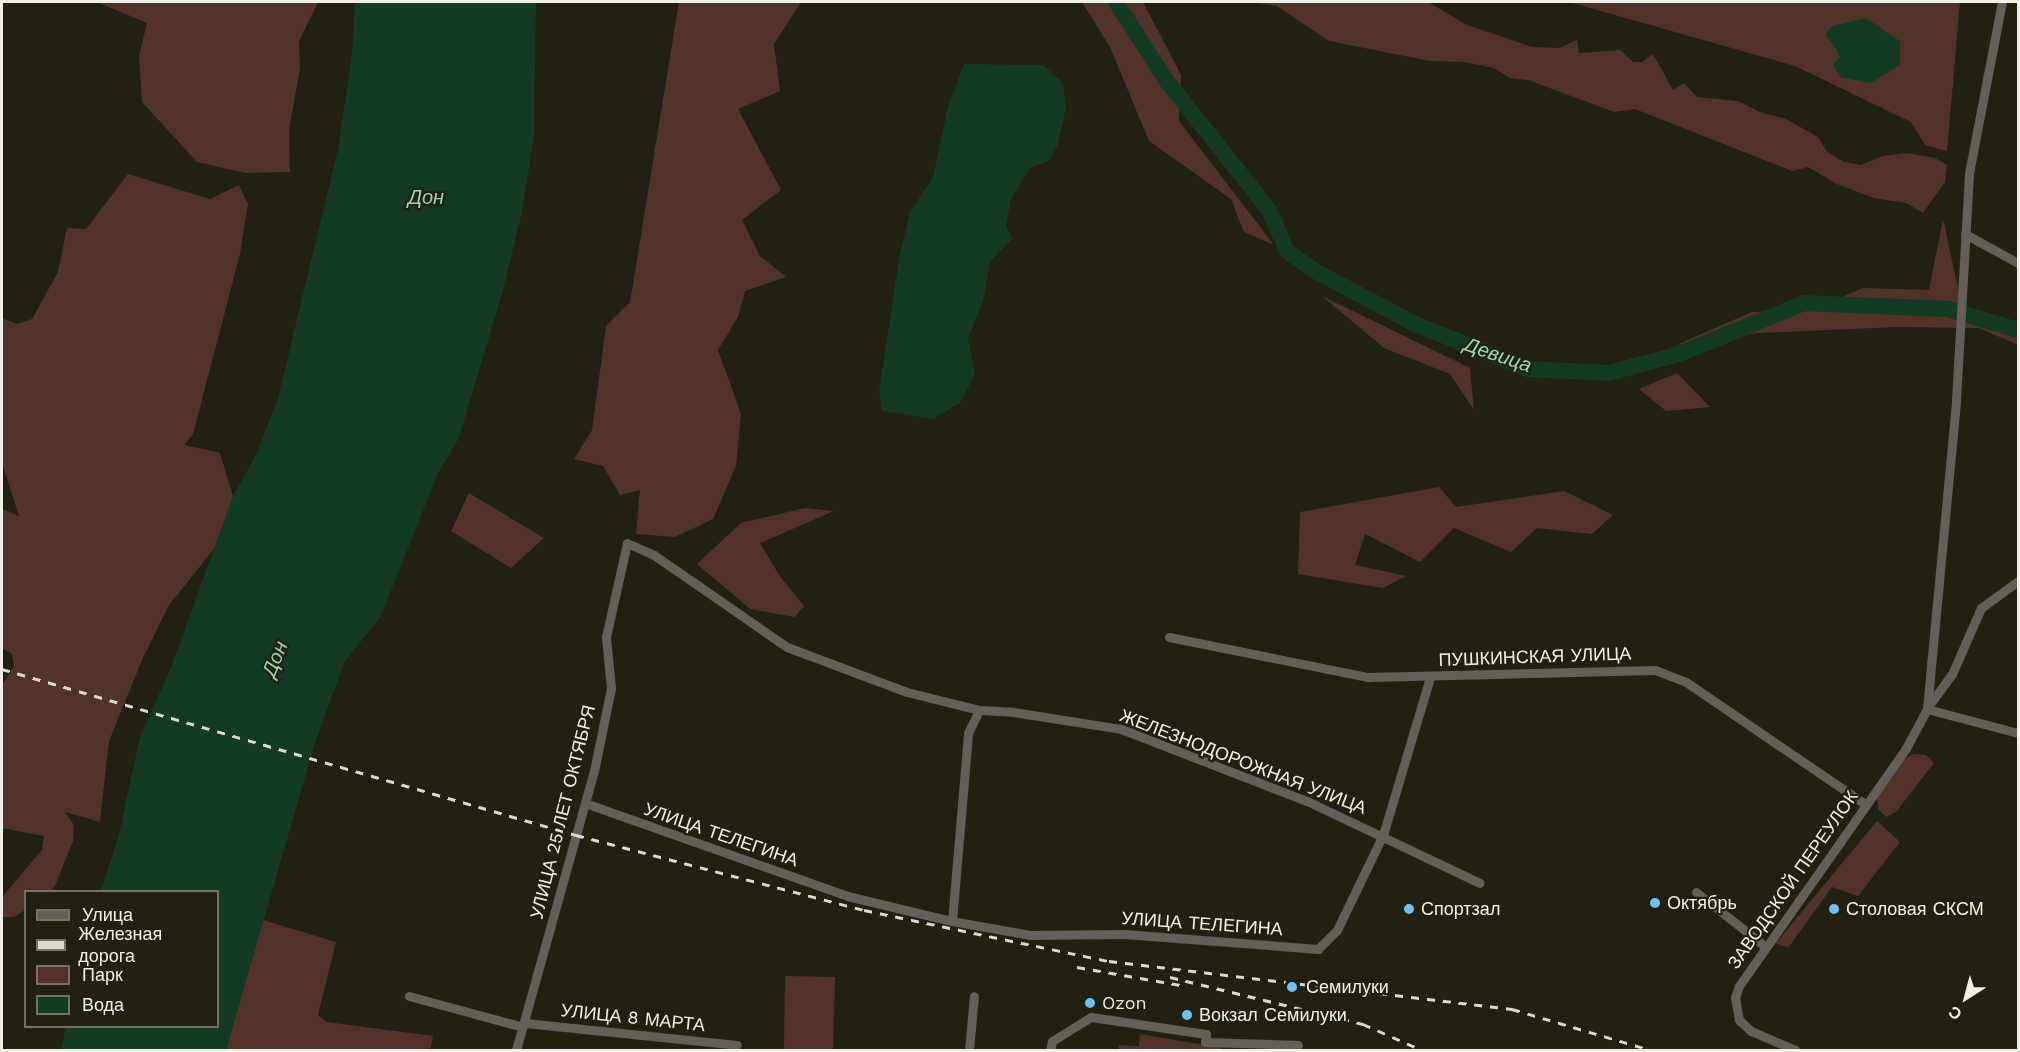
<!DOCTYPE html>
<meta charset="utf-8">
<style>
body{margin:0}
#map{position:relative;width:2020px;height:1052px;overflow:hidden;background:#222011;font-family:"Work Sans",sans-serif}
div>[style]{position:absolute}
.green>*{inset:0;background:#513427}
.water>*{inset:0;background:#133a22}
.river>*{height:16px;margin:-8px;padding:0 8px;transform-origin:8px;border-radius:8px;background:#133a22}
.minor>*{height:9px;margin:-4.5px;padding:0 4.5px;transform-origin:4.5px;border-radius:4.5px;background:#645f59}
.rail>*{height:3px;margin-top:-1.5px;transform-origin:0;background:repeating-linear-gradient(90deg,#dad9ce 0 8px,transparent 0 16px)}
.dots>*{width:16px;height:16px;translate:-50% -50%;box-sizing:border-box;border:3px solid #222011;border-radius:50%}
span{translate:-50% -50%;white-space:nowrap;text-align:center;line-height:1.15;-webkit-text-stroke:4.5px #222011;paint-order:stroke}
.street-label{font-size:18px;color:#f1f0e6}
.poi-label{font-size:18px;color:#f1f0e6}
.left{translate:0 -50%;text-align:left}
.water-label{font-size:20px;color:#98daac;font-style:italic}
.frame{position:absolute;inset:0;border:3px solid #f1f0e6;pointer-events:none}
.legend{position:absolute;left:24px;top:890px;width:195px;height:138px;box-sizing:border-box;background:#222011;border:2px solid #757366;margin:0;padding:8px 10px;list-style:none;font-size:18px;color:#f1f0e6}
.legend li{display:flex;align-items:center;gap:12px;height:30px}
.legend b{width:30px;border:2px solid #757366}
.north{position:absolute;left:1936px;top:968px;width:60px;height:60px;-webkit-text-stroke:4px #222011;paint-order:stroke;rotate:216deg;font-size:16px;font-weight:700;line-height:24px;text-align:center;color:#f1f0e6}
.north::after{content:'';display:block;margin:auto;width:21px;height:27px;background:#f1f0e6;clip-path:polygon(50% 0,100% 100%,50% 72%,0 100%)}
</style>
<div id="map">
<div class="green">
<i style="clip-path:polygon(97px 2px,318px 2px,299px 41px,300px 68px,289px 130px,290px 172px,246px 173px,197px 162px,142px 102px,139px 56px,147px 23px)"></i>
<i style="clip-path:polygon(679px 2px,801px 2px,774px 44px,780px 91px,738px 109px,781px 190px,742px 220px,760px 256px,786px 277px,745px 291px,738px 317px,718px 350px,741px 414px,736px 466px,713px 519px,675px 537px,636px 534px,640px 490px,620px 495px,603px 466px,574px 459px,592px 430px,606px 326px,630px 302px)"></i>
<i style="clip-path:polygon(1082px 2px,1143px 2px,1181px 75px,1179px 121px,1274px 245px,1244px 232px,1231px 199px,1149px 141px,1110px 47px)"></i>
<i style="clip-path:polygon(1250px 2px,1428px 2px,1467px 25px,1532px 47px,1559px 48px,1577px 40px,1579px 53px,1620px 50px,1633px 62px,1642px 62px,1653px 54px,1673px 90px,1684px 83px,1697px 97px,1738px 101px,1762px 113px,1786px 119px,1818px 137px,1827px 152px,1844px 162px,1861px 165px,1883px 156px,1907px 153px,1935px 158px,1947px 165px,1945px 182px,1923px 213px,1906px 203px,1874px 198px,1837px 184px,1808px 167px,1792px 171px,1635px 109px,1614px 112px,1528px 80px,1510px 78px,1494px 68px,1465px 62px,1430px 61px,1329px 41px,1277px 6px)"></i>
<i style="clip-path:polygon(1569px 2px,1960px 2px,1947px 151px,1925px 145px,1911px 122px,1795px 66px)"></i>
<i style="clip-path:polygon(128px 174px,210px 199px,239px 185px,248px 204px,240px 254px,193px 434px,184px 445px,220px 453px,233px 496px,218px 544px,169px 605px,142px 660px,109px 741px,100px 822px,65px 812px,74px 825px,73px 841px,55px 886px,50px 891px,26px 892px,25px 910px,14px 917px,2px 917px,2px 897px,42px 850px,44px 836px,2px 828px,2px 685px,14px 666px,12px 654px,2px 648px,2px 509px,19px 516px,2px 463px,2px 318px,17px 324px,32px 319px,58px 272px,67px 228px,86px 229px)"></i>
<i style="clip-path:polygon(1943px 219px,1961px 302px,2005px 332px,2018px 329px,2018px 345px,1979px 328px,1896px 327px,1758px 333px,1676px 345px,1752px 312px,1809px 311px,1863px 288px,1929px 290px)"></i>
<i style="clip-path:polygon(1322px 296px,1470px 368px,1474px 410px,1450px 374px,1384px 348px)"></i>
<i style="clip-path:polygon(1677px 373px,1710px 407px,1666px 411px,1639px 389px)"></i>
<i style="clip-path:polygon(1439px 487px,1456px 507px,1564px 491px,1613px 515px,1592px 534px,1537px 528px,1511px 552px,1454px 528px,1420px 562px,1365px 534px,1355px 565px,1406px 576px,1383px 588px,1298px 574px,1300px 512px)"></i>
<i style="clip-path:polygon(469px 493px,544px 538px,511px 568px,451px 531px)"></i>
<i style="clip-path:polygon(805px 508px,834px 511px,760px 543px,779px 575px,804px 606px,795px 617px,750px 609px,697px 564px,741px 523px)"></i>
<i style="clip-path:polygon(1913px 754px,1926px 755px,1934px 763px,1896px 812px,1886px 817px,1878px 809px,1877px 797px,1904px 759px)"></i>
<i style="clip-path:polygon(1877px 821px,1900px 842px,1858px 896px,1832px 887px,1788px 948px,1776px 943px)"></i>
<i style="clip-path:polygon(263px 920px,336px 942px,318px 1015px,327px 1022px,433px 1036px,430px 1050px,226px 1050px)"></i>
<i style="clip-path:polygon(785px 976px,835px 977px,833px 1050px,784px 1050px)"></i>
<i style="clip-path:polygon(1140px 1034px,1222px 1048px,1221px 1050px,1118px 1050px,1119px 1045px,1139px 1046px)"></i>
</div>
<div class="water">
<i style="clip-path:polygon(355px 2px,536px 2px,534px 137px,522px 212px,502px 294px,459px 438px,438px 473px,381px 616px,344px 663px,315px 743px,226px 1050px,61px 1050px,66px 1027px,218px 1026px,218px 892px,101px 891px,119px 834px,140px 737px,172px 665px,233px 496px,256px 455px,278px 398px,338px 149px,352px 55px)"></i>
<i style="clip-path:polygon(1866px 18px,1900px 41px,1900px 65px,1871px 83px,1840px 77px,1833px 64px,1840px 58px,1837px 50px,1825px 35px,1832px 26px)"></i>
<i style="clip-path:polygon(964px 64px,1043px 65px,1063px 83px,1066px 108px,1057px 147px,1049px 161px,1030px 168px,1011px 199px,1006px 227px,1013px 238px,990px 262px,983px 302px,968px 338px,975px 374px,960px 403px,933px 419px,882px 411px,879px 392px,900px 253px,910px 212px,933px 177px,948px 106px)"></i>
</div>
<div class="river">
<i style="left:1116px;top:2px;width:93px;rotate:57.3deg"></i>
<i style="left:1166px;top:80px;width:166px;rotate:51.6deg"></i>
<i style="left:1269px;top:210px;width:45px;rotate:66.3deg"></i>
<i style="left:1287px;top:251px;width:34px;rotate:36deg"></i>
<i style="left:1315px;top:271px;width:113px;rotate:27.9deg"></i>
<i style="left:1415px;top:324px;width:122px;rotate:21.7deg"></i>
<i style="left:1528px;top:369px;width:81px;rotate:2.8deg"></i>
<i style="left:1609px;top:373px;width:73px;rotate:-15.2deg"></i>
<i style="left:1679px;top:354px;width:135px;rotate:-22.2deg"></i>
<i style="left:1804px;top:303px;width:144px;rotate:2.4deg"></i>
<i style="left:1948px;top:309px;width:73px;rotate:16.7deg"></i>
</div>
<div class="minor">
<i style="left:1965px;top:234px;width:60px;rotate:28.7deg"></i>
<i style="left:1169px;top:637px;width:203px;rotate:11.4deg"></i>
<i style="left:1368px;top:677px;width:287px;rotate:-1.4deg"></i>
<i style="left:1655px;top:670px;width:33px;rotate:21deg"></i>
<i style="left:1686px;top:682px;width:217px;rotate:34.3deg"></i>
<i style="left:1930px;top:704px;width:37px;rotate:-54deg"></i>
<i style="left:1952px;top:674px;width:72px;rotate:-66.3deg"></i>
<i style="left:1981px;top:608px;width:46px;rotate:-36.1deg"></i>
<i style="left:1927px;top:709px;width:94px;rotate:14.8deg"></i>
<i style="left:585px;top:803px;width:278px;rotate:19.5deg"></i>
<i style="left:847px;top:896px;width:108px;rotate:13.4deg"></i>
<i style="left:952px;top:921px;width:79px;rotate:10.2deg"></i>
<i style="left:1030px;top:935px;width:94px;rotate:-0.6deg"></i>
<i style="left:1124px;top:934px;width:195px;rotate:4.4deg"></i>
<i style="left:1318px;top:949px;width:27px;rotate:-45deg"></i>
<i style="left:1337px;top:930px;width:106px;rotate:-64.2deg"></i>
<i style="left:1383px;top:835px;width:165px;rotate:-73.4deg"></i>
<i style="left:1696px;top:892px;width:89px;rotate:38.2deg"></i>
<i style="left:952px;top:921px;width:189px;rotate:-85.1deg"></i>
<i style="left:968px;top:733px;width:25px;rotate:-64deg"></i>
<i style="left:409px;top:996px;width:118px;rotate:15.2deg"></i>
<i style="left:525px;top:1023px;width:213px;rotate:5.9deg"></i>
<i style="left:516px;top:1050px;width:290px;rotate:-74.4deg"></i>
<i style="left:594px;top:771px;width:85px;rotate:-78.4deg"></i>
<i style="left:611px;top:688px;width:51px;rotate:-95.6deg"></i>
<i style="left:606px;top:637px;width:96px;rotate:-77.4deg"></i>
<i style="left:627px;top:543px;width:30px;rotate:24deg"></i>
<i style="left:654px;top:555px;width:162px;rotate:34.7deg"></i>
<i style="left:787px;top:647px;width:128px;rotate:20.6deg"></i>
<i style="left:907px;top:692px;width:74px;rotate:14deg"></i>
<i style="left:979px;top:710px;width:34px;rotate:3deg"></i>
<i style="left:1013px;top:712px;width:109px;rotate:8.9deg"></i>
<i style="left:1121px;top:729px;width:199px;rotate:21.2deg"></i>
<i style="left:1307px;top:801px;width:191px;rotate:25.4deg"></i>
<i style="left:969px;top:1050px;width:54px;rotate:-84.7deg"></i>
<i style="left:1050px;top:1050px;width:9px;rotate:-77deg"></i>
<i style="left:1052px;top:1041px;width:46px;rotate:-31.6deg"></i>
<i style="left:1091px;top:1017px;width:116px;rotate:8.4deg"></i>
<i style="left:1206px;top:1034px;width:8px;rotate:97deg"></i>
<i style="left:1205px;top:1042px;width:93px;rotate:1.8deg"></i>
<i style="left:1795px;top:1050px;width:48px;rotate:-156.6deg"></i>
<i style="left:1751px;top:1031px;width:16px;rotate:-137deg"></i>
<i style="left:1739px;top:1020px;width:22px;rotate:-100deg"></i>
<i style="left:1735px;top:998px;width:13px;rotate:-72deg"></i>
<i style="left:1739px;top:986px;width:291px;rotate:-54.9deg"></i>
<i style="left:1906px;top:748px;width:44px;rotate:-61.7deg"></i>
<i style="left:1927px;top:709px;width:310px;rotate:-84.6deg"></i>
<i style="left:1956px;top:400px;width:227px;rotate:-86.7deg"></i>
<i style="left:1969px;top:173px;width:174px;rotate:-79.1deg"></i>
</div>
<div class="rail">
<i style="left:2px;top:669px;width:598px;rotate:16.13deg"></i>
<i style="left:576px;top:835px;width:298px;rotate:14.6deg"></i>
<i style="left:864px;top:910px;width:250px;rotate:11.8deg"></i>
<i style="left:1109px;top:961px;width:406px;rotate:6.8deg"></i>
<i style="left:1512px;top:1009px;width:144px;rotate:16.5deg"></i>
<i style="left:1077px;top:967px;width:105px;rotate:9.9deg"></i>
<i style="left:1170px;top:977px;width:199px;rotate:13.7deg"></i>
<i style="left:1363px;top:1024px;width:64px;rotate:23.8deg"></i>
</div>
<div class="dots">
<i style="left:1655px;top:903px;background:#6cc3f2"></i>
<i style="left:1409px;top:909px;background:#6cc3f2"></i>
<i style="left:1834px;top:909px;background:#6cc3f2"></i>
<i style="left:1292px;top:987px;background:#6cc3f2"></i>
<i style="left:1090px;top:1003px;background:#6cc3f2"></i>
<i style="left:1187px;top:1015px;background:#6cc3f2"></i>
</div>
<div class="street-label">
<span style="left:1535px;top:657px;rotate:-2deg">ПУШКИНСКАЯ УЛИЦА</span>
<span style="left:1243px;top:762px;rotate:21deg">ЖЕЛЕЗНОДОРОЖНАЯ УЛИЦА</span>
<span style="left:563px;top:812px;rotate:-76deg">УЛИЦА 25 ЛЕТ ОКТЯБРЯ</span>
<span style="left:721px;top:835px;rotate:19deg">УЛИЦА ТЕЛЕГИНА</span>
<span style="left:1793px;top:880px;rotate:-55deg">ЗАВОДСКОЙ ПЕРЕУЛОК</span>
<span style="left:1202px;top:924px;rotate:4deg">УЛИЦА ТЕЛЕГИНА</span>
<span style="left:633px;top:1018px;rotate:6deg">УЛИЦА 8 МАРТА</span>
</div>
<div class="poi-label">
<span class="left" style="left:1667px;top:903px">Октябрь</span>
<span class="left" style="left:1421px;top:909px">Спортзал</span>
<span class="left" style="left:1846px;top:909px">Столовая СКСМ</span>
<span class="left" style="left:1306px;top:987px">Семилуки</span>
<span class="left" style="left:1102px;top:1003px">Ozon</span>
<span class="left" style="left:1199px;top:1015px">Вокзал Семилуки</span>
</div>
<div class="water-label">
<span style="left:426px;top:197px">Дон</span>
<span style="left:1498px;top:355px;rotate:19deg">Девица</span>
<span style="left:275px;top:659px;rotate:-68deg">Дон</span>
</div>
<div class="frame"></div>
<ul class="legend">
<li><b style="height:8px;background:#645f59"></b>Улица</li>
<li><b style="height:8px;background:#dad9ce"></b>Железная дорога</li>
<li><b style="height:16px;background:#513427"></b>Парк</li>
<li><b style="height:16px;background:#133a22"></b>Вода</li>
</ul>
<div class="north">С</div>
</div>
